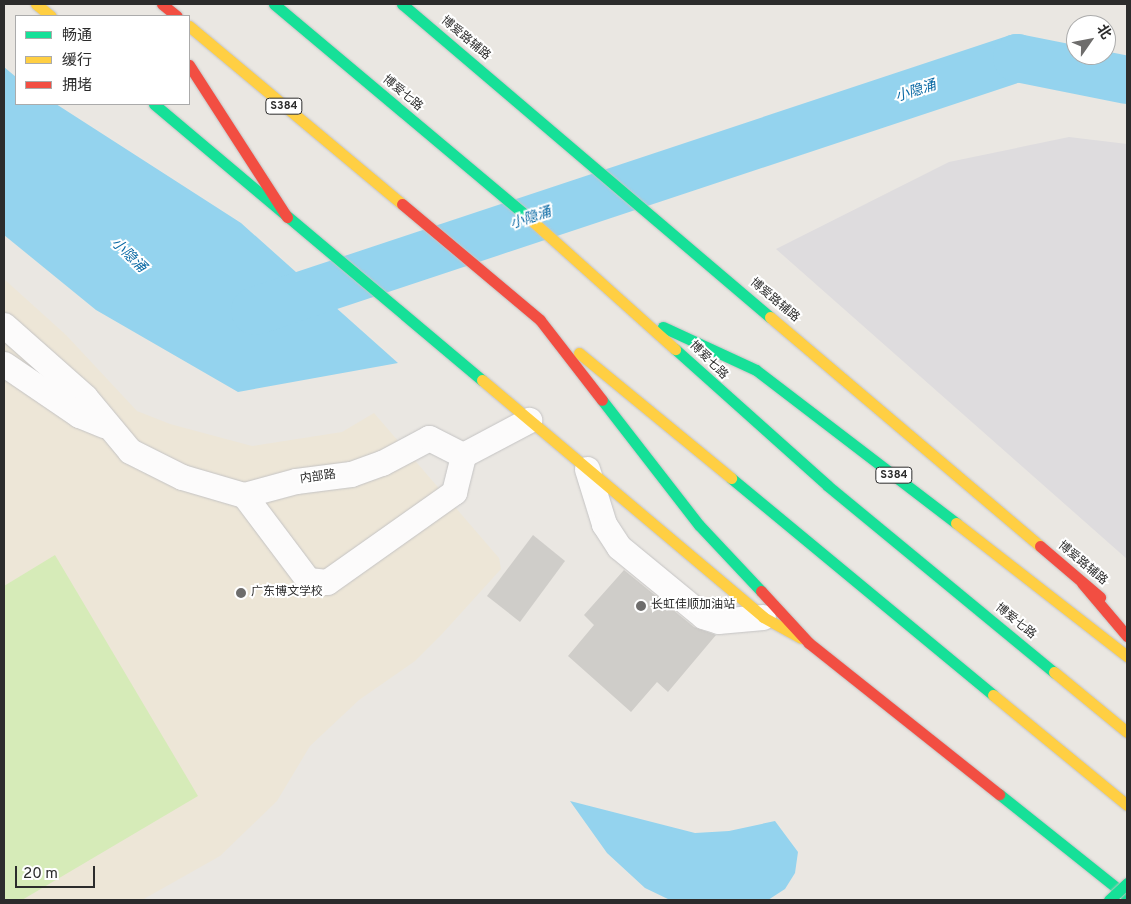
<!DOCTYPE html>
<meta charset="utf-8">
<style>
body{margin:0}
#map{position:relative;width:1131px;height:904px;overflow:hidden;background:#eae7e2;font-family:Overpass,"Noto Sans SC",sans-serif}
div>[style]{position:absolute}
.industrial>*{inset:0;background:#dedcde}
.education>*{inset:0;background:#ede6d7}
.pitch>*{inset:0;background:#d6ebb8}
.water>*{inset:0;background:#94d3ee}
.river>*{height:48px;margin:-24px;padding:0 24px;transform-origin:24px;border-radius:24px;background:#94d3ee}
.building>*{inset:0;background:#cfcdc9}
.roads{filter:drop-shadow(0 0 1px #c4c3c3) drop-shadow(0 0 1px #c4c3c3)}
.street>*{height:25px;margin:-12.5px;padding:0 12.5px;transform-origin:12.5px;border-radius:12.5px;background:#fcfbfb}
.fast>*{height:11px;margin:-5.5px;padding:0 5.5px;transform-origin:5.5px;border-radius:5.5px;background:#16e098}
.slow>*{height:11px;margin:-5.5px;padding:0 5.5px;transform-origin:5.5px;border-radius:5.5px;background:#ffcf43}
.jam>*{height:11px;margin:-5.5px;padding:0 5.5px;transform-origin:5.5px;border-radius:5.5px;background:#f24e42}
.bridges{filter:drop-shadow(0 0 1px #c6c4c2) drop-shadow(0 0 1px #c6c4c2)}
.fast-bridge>*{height:11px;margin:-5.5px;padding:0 5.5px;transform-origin:5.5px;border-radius:5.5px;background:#16e098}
.dots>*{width:14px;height:14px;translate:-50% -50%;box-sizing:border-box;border:2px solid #fff;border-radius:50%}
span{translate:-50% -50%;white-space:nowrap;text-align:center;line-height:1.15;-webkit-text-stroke:4px #fff;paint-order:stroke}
.shield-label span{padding:1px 4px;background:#fff;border:1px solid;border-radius:4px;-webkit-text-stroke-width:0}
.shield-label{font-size:11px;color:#2c2c2c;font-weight:700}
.street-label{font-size:12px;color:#2c2c2c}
.poi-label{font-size:12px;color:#2c2c2c}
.left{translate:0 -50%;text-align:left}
.water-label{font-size:14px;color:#0969a4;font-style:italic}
.frame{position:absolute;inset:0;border:5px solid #2c2c2c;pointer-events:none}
.legend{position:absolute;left:15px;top:15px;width:175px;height:90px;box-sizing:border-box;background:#fff;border:1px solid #ababab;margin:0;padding:6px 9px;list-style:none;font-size:15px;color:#2c2c2c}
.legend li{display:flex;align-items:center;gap:10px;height:25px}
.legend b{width:25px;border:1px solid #ababab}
.north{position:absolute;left:1066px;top:15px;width:50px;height:50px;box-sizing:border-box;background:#fff;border:1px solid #ababab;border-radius:50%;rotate:57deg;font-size:14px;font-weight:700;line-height:20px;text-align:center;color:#2c2c2c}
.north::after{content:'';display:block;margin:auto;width:18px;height:22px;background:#6e6d6c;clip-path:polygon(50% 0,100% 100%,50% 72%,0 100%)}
.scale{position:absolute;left:15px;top:866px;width:80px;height:22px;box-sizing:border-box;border:2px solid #2c2c2c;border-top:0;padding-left:6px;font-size:15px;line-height:18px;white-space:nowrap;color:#2c2c2c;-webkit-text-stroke:4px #fff;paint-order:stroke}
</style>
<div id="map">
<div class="industrial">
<i style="clip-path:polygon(1069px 137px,1127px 144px,1127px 559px,776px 249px,949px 162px)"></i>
</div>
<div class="education">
<i style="clip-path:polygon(4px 279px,66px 335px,137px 411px,170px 424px,252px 446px,342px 432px,374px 413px,499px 558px,501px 569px,442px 634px,415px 661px,359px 700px,310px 746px,277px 801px,220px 856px,142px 900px,4px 900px)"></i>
</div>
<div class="pitch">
<i style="clip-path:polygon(55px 555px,198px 796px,22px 900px,4px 900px,4px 586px)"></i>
</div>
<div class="water">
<i style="clip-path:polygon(4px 67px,16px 77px,16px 104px,56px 104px,241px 223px,398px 363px,238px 392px,96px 310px,4px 235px)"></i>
<i style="clip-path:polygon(570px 801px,695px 833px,729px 831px,775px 821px,798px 852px,795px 873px,785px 889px,768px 900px,670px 900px,645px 888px,607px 853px)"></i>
</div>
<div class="river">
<i style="left:255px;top:311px;width:803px;rotate:-18.37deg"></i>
<i style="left:1017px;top:58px;width:112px;rotate:11.3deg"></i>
</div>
<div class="building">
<i style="clip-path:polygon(533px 535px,565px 561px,520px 622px,487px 596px)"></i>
<i style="clip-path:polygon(624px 570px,694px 627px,716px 635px,668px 692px,657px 682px,631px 712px,568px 656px,594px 625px,584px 615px)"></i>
</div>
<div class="roads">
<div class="street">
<i style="left:4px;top:325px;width:108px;rotate:41.6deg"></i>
<i style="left:85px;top:397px;width:70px;rotate:50.2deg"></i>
<i style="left:130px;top:451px;width:58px;rotate:26.6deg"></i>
<i style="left:182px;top:477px;width:65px;rotate:16.2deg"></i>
<i style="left:244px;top:495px;width:54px;rotate:-15.1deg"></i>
<i style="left:296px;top:481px;width:55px;rotate:-7.3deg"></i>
<i style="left:351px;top:474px;width:33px;rotate:-20deg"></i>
<i style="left:382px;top:463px;width:53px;rotate:-28deg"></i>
<i style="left:429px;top:438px;width:38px;rotate:27deg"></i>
<i style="left:463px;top:455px;width:75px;rotate:-27.9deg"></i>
<i style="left:4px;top:364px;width:91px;rotate:34.2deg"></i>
<i style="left:79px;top:415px;width:27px;rotate:22deg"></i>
<i style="left:587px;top:469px;width:58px;rotate:72.8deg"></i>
<i style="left:604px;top:524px;width:27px;rotate:57deg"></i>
<i style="left:619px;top:547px;width:109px;rotate:39.4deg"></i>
<i style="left:703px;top:616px;width:16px;rotate:18deg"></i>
<i style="left:718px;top:621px;width:45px;rotate:-5.1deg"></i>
<i style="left:244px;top:495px;width:106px;rotate:53deg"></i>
<i style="left:308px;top:580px;width:19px;rotate:6deg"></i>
<i style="left:327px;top:582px;width:156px;rotate:-35.3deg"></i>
<i style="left:454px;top:492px;width:38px;rotate:-76deg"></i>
</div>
<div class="fast">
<i style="left:274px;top:4px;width:334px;rotate:40deg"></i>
<i style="left:402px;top:4px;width:483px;rotate:40.4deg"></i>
<i style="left:154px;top:104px;width:429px;rotate:40.1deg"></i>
<i style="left:663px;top:327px;width:102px;rotate:24.8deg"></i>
<i style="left:756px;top:370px;width:252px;rotate:37.4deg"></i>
<i style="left:675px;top:349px;width:205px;rotate:41.8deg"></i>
<i style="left:828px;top:486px;width:293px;rotate:39.5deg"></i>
<i style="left:602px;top:400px;width:158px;rotate:52.2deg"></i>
<i style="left:699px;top:525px;width:91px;rotate:46.8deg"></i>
<i style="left:731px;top:478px;width:340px;rotate:39.6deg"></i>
<i style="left:999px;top:794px;width:164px;rotate:38.6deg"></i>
</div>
<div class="slow">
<i style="left:36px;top:4px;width:19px;rotate:39deg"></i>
<i style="left:189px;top:26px;width:278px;rotate:39.9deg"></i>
<i style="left:530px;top:219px;width:195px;rotate:41.9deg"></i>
<i style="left:770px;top:317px;width:354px;rotate:40.3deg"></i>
<i style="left:579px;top:353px;width:197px;rotate:39.4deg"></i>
<i style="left:482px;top:380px;width:368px;rotate:40.1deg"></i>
<i style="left:763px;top:617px;width:43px;rotate:28.9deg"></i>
<i style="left:956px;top:523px;width:217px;rotate:37.9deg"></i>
<i style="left:1054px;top:672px;width:94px;rotate:39.4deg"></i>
<i style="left:993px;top:695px;width:173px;rotate:39.4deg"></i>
</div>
<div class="jam">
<i style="left:162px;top:4px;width:19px;rotate:39deg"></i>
<i style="left:189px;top:65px;width:181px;rotate:57.2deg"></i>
<i style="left:402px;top:204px;width:180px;rotate:40deg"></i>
<i style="left:540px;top:320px;width:101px;rotate:52.2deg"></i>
<i style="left:1040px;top:546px;width:79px;rotate:40.4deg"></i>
<i style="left:1082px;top:583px;width:70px;rotate:49.7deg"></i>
<i style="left:761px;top:591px;width:71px;rotate:47.3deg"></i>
<i style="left:809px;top:643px;width:243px;rotate:38.5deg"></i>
</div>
</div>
<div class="bridges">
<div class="fast-bridge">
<i style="left:1109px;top:900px;width:25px;rotate:-43deg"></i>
</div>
</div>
<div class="dots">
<i style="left:241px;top:593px;background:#6e6d6c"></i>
<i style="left:641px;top:606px;background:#6e6d6c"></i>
</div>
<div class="shield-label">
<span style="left:284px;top:106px">S384</span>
<span style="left:894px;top:475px">S384</span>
</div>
<div class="street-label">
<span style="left:465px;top:39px;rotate:40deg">博爱路辅路</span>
<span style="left:402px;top:94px;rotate:40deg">博爱七路</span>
<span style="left:774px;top:301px;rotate:40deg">博爱路辅路</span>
<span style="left:708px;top:361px;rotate:45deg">博爱七路</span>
<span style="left:318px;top:478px;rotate:-8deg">内部路</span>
<span style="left:1082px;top:564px;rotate:40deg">博爱路辅路</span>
<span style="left:1015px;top:622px;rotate:39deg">博爱七路</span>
</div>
<div class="poi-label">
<span class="left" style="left:251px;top:593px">广东博文学校</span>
<span class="left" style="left:651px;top:606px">长虹佳顺加油站</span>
</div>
<div class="water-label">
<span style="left:916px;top:92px;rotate:-18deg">小隐涌</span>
<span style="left:531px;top:219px;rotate:-18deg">小隐涌</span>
<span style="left:128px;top:256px;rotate:44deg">小隐涌</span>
</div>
<div class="frame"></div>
<ul class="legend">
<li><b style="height:6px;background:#16e098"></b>畅通</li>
<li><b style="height:6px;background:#ffcf43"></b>缓行</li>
<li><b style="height:6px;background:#f24e42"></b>拥堵</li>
</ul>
<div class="north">北</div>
<div class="scale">20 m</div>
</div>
